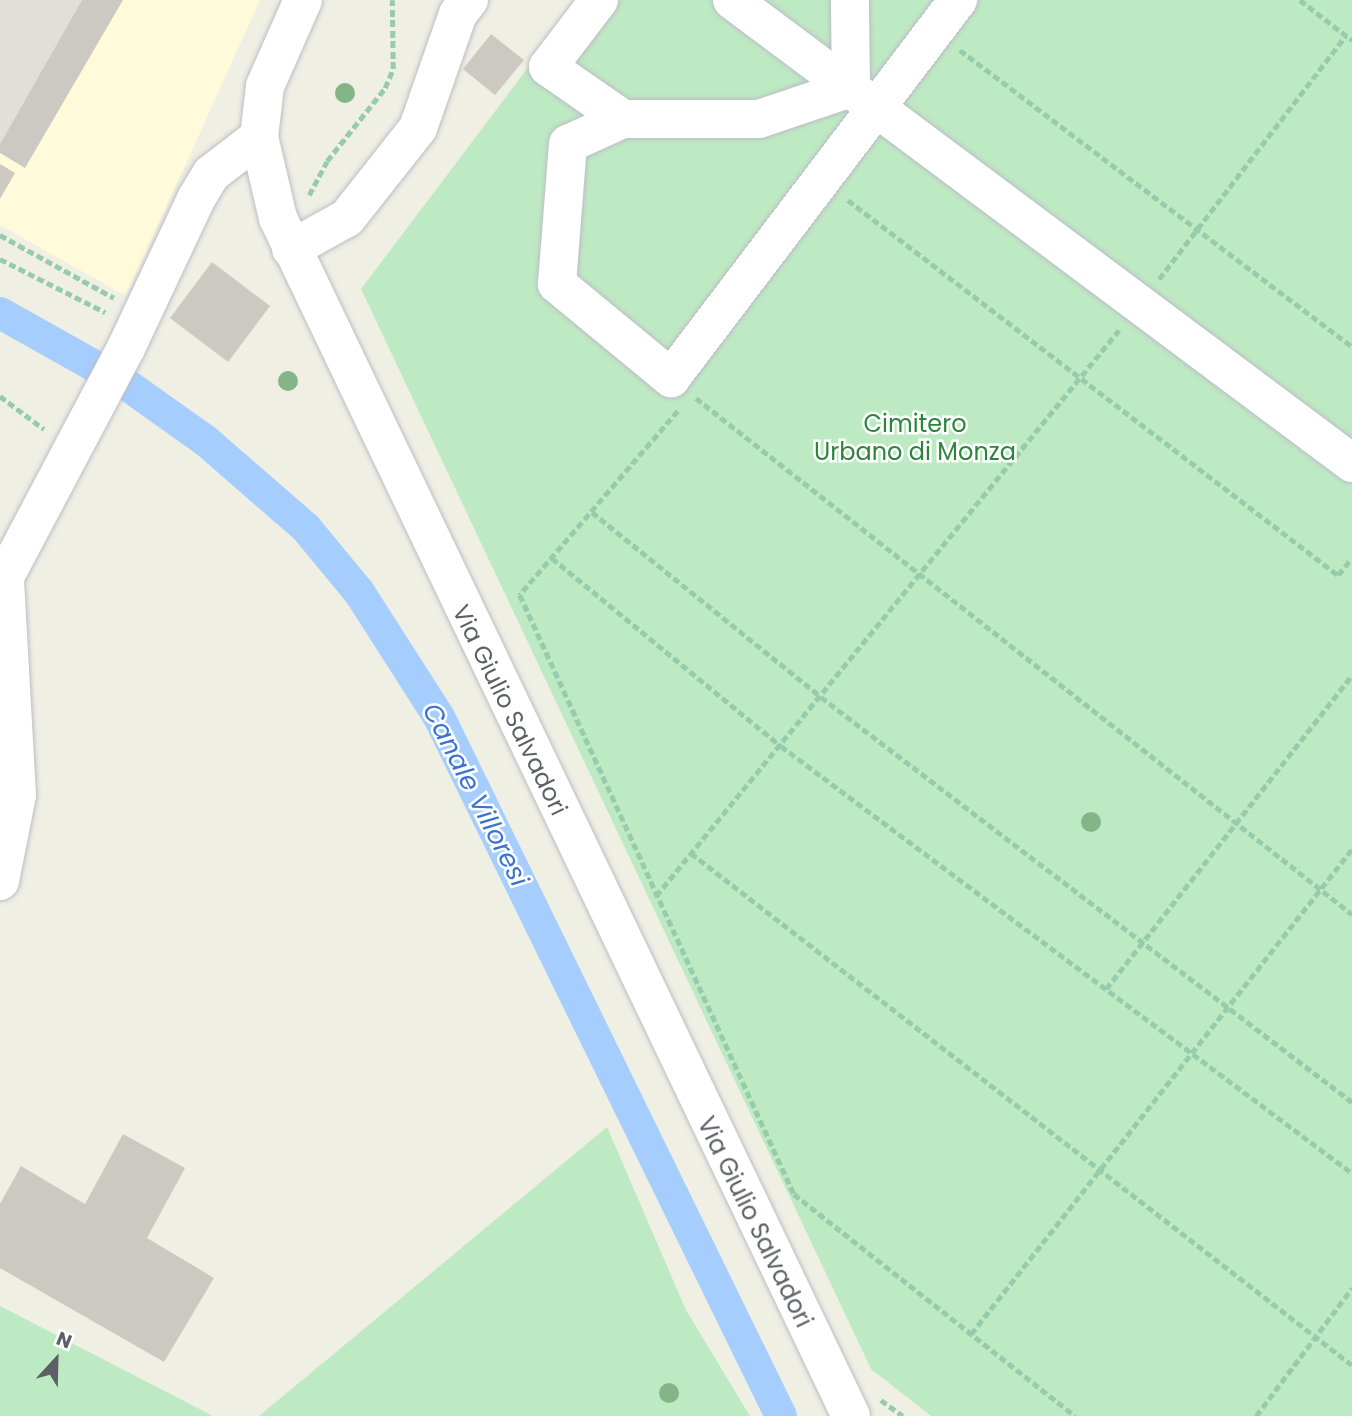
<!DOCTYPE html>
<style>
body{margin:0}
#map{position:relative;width:1352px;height:1416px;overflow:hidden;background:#f0efe4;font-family:Poppins,sans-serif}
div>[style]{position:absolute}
.commercial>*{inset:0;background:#fffada}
.industrial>*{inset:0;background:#e1e0d8}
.green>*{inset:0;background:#beeac3}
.canal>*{height:32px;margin:-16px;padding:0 16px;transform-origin:16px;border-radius:16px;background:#a5ceff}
.building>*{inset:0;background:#cbc9c1}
.path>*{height:4.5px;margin-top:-2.25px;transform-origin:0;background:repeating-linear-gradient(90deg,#96cbab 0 7px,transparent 0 10.5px)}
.roads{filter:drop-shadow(0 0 2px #bcbdc4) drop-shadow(0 0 2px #bcbdc4)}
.minor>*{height:38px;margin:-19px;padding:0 19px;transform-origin:19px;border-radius:19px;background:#fff}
.trees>*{width:20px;height:20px;margin:-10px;border-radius:50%;background:#84b586}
span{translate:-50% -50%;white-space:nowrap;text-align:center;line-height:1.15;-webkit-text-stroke:5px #fff;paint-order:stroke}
.park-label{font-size:24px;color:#2c853a}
.street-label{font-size:24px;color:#5c5f66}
.water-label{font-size:26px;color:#3a74d0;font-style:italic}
.north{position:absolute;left:21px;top:1325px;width:70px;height:70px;-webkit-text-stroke:5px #fff;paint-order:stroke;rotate:22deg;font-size:19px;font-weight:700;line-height:28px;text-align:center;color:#5c5f66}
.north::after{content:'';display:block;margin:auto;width:24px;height:32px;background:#5c5f66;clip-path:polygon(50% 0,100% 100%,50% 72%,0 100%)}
</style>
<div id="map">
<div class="commercial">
<i style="clip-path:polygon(82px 0,260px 0,126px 296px,0 225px,0 144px)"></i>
</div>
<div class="industrial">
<i style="clip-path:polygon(0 0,82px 0,0 144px)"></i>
</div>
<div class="green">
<i style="clip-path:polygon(579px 0,1352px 0,1352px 1416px,931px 1416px,871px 1369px,361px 289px)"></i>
<i style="clip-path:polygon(607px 1127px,686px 1310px,750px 1416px,259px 1416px)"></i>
<i style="clip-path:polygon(0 1306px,213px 1416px,0 1416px)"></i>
</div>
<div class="canal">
<i style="left:0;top:313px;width:141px;rotate:29.3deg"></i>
<i style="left:123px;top:382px;width:102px;rotate:35.4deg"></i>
<i style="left:206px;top:441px;width:133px;rotate:41deg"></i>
<i style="left:306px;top:528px;width:83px;rotate:50.4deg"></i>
<i style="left:359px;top:592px;width:148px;rotate:57.4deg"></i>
<i style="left:439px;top:717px;width:778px;rotate:63.93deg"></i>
</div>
<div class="building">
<i style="clip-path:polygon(82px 0,123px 0,25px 168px,0 153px,0 144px)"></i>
<i style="clip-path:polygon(491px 34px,524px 60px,495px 95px,463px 69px)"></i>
<i style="clip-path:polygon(0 164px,15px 173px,0 199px)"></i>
<i style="clip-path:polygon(212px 262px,270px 306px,228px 362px,170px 318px)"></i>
<i style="clip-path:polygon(123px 1134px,185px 1168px,147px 1238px,214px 1278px,164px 1362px,0 1268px,0 1204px,21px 1166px,85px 1204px)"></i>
</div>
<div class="path">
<i style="left:1300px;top:0;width:66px;rotate:37.6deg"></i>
<i style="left:960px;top:50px;width:491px;rotate:37.1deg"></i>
<i style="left:309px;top:195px;width:38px;rotate:-62deg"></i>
<i style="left:327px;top:161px;width:93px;rotate:-51.5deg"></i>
<i style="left:385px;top:88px;width:21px;rotate:-67deg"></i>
<i style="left:393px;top:69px;width:69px;rotate:-90.8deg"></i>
<i style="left:848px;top:200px;width:617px;rotate:37.43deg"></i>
<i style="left:1338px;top:575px;width:19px;rotate:-51deg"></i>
<i style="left:0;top:235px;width:130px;rotate:28.9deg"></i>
<i style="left:0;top:259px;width:118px;rotate:26.8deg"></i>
<i style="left:1159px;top:279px;width:307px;rotate:-52.5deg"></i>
<i style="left:0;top:396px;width:55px;rotate:36.9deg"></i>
<i style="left:696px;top:398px;width:835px;rotate:38.19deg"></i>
<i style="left:678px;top:411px;width:243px;rotate:130.7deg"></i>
<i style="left:520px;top:595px;width:659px;rotate:65.42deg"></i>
<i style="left:794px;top:1194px;width:358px;rotate:38.3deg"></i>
<i style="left:592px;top:512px;width:294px;rotate:38.9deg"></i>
<i style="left:821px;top:697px;width:668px;rotate:37.33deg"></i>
<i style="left:552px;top:558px;width:296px;rotate:39.4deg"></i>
<i style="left:781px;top:746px;width:713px;rotate:36.79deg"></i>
<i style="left:691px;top:853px;width:836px;rotate:37.76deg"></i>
<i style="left:656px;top:896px;width:731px;rotate:-50.72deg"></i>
<i style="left:1106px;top:989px;width:399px;rotate:-51.9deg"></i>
<i style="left:971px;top:1334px;width:617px;rotate:-51.85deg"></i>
<i style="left:881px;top:1400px;width:27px;rotate:36deg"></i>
<i style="left:1256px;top:1416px;width:160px;rotate:-53.1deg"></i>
</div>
<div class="roads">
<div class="minor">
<i style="left:303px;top:0;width:94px;rotate:113.8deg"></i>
<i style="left:265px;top:86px;width:51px;rotate:96.7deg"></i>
<i style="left:259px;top:137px;width:83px;rotate:76.8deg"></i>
<i style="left:278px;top:218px;width:1328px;rotate:64.44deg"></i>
<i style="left:599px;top:0;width:84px;rotate:127.3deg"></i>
<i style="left:548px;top:67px;width:91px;rotate:34.7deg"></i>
<i style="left:623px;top:119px;width:136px"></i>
<i style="left:759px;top:119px;width:97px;rotate:-18.6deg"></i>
<i style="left:851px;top:88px;width:88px;rotate:-90.7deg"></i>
<i style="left:732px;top:0;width:774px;rotate:36.75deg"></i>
<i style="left:623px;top:119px;width:60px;rotate:155.6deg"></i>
<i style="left:568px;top:144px;width:140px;rotate:94.5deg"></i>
<i style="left:557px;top:284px;width:148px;rotate:39.5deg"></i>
<i style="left:671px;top:378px;width:475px;rotate:-52.8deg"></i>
<i style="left:291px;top:249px;width:64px;rotate:-29deg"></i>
<i style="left:347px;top:218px;width:115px;rotate:-51.7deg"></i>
<i style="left:418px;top:128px;width:121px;rotate:-70.7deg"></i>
<i style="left:458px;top:14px;width:18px;rotate:-52deg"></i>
<i style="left:0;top:586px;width:269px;rotate:-62.1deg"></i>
<i style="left:126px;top:348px;width:165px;rotate:-64.8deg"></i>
<i style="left:196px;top:199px;width:29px;rotate:-59deg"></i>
<i style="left:211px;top:174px;width:61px;rotate:-37.6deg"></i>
<i style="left:0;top:881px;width:88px;rotate:-78.8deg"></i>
<i style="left:17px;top:795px;width:216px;rotate:-93.2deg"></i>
</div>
</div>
<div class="trees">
<i style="left:345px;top:93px"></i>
<i style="left:288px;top:381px"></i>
<i style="left:1091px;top:822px"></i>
<i style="left:669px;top:1393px"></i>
</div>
<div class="park-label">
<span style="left:915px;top:438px">Cimitero<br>Urbano di Monza</span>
</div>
<div class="street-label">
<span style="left:510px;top:710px;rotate:64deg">Via Giulio Salvadori</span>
<span style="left:755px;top:1222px;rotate:64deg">Via Giulio Salvadori</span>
</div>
<div class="water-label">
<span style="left:475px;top:795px;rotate:63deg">Canale Villoresi</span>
</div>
<div class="north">N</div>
</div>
